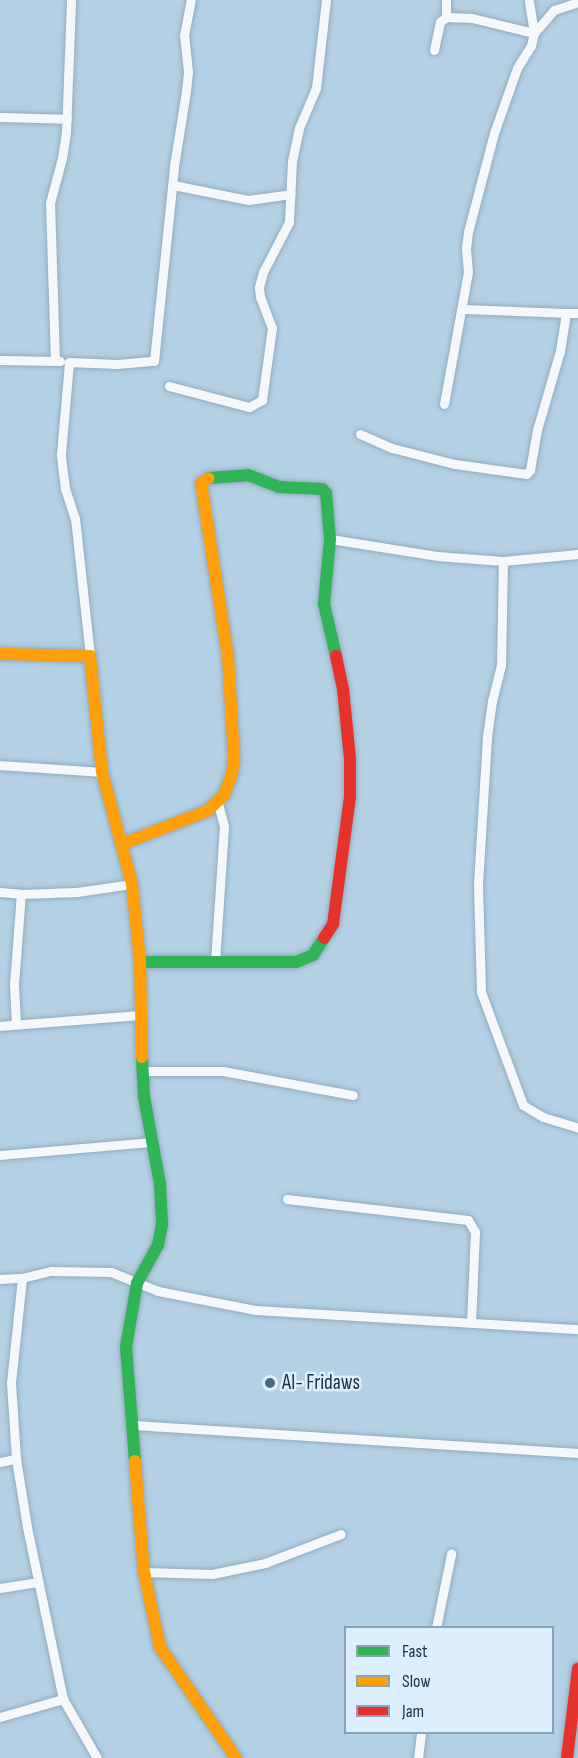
<!DOCTYPE html>
<style>
body{margin:0}
#map{position:relative;width:578px;height:1758px;overflow:hidden;background:#b3d0e4;font-family:"Sofia Sans Condensed",sans-serif}
div>[style]{position:absolute}
.roads{filter:drop-shadow(0 0 2px #93acbe) drop-shadow(0 0 2px #93acbe)}
.street>*{height:9px;margin:-4.5px;padding:0 4.5px;transform-origin:4.5px;border-radius:4.5px;background:#f4f8fb}
.fast>*{height:12px;margin:-6px;padding:0 6px;transform-origin:6px;border-radius:6px;background:#30b455}
.slow>*{height:12px;margin:-6px;padding:0 6px;transform-origin:6px;border-radius:6px;background:#ff9f0a}
.jam>*{height:12px;margin:-6px;padding:0 6px;transform-origin:6px;border-radius:6px;background:#e5322d}
.dots>*{width:16px;height:16px;translate:-50% -50%;box-sizing:border-box;border:3px solid #dceffe;border-radius:50%}
span{translate:-50% -50%;white-space:nowrap;text-align:center;line-height:1.15;-webkit-text-stroke:5px #dceffe;paint-order:stroke}
.poi-label{font-size:21px;color:#173245}
.left{translate:0 -50%;text-align:left}
.legend{position:absolute;left:344px;top:1626px;width:210px;height:108px;box-sizing:border-box;background:#dceffe;border:2px solid #8da3b4;margin:0;padding:8px 10px;list-style:none;font-size:18px;color:#173245}
.legend li{display:flex;align-items:center;gap:12px;height:30px}
.legend b{width:30px;border:2px solid #8da3b4}
</style>
<div id="map">
<div class="roads">
<div class="street">
<i style="left:446px;top:0;width:17px;rotate:90deg"></i>
<i style="left:434px;top:50px;width:29px;rotate:-78deg"></i>
<i style="left:440px;top:22px;width:8px;rotate:-40deg"></i>
<i style="left:446px;top:17px;width:26px;rotate:2deg"></i>
<i style="left:472px;top:18px;width:64px;rotate:13.6deg"></i>
<i style="left:534px;top:33px;width:30px;rotate:-49deg"></i>
<i style="left:554px;top:10px;width:25px;rotate:-18deg"></i>
<i style="left:0;top:117px;width:67px;rotate:1.7deg"></i>
<i style="left:173px;top:185px;width:76px;rotate:11.3deg"></i>
<i style="left:248px;top:200px;width:43px;rotate:-7.9deg"></i>
<i style="left:463px;top:309px;width:103px;rotate:2.2deg"></i>
<i style="left:0;top:360px;width:60px;rotate:1deg"></i>
<i style="left:55px;top:361px;width:158px;rotate:-91.8deg"></i>
<i style="left:50px;top:203px;width:47px;rotate:-75.1deg"></i>
<i style="left:62px;top:158px;width:26px;rotate:-81deg"></i>
<i style="left:66px;top:132px;width:132px;rotate:-87.8deg"></i>
<i style="left:169px;top:386px;width:83px;rotate:14.7deg"></i>
<i style="left:249px;top:407px;width:15px;rotate:-28deg"></i>
<i style="left:262px;top:400px;width:73px;rotate:-82.1deg"></i>
<i style="left:272px;top:328px;width:33px;rotate:-111deg"></i>
<i style="left:260px;top:297px;width:10px;rotate:-96deg"></i>
<i style="left:259px;top:287px;width:16px;rotate:-75deg"></i>
<i style="left:263px;top:272px;width:56px;rotate:-62.5deg"></i>
<i style="left:289px;top:222px;width:61px;rotate:-87.2deg"></i>
<i style="left:292px;top:161px;width:34px;rotate:-78deg"></i>
<i style="left:299px;top:128px;width:43px;rotate:-67deg"></i>
<i style="left:316px;top:88px;width:89px;rotate:-83.5deg"></i>
<i style="left:444px;top:404px;width:134px;rotate:-79.7deg"></i>
<i style="left:468px;top:272px;width:24px;rotate:-95deg"></i>
<i style="left:466px;top:248px;width:16px;rotate:-83deg"></i>
<i style="left:468px;top:232px;width:102px;rotate:-75.3deg"></i>
<i style="left:494px;top:133px;width:69px;rotate:-70.5deg"></i>
<i style="left:517px;top:68px;width:26px;rotate:-58deg"></i>
<i style="left:531px;top:46px;width:13px;rotate:-77deg"></i>
<i style="left:534px;top:33px;width:33px;rotate:-99deg"></i>
<i style="left:360px;top:434px;width:35px;rotate:24deg"></i>
<i style="left:392px;top:448px;width:65px;rotate:14.3deg"></i>
<i style="left:455px;top:464px;width:72px;rotate:8deg"></i>
<i style="left:526px;top:474px;width:6px;rotate:-45deg"></i>
<i style="left:530px;top:470px;width:41px;rotate:-80.1deg"></i>
<i style="left:537px;top:430px;width:82px;rotate:-73.8deg"></i>
<i style="left:560px;top:351px;width:38px;rotate:-81deg"></i>
<i style="left:566px;top:313px;width:12px"></i>
<i style="left:330px;top:539px;width:108px;rotate:9deg"></i>
<i style="left:437px;top:556px;width:66px;rotate:4.3deg"></i>
<i style="left:503px;top:561px;width:75px;rotate:-5.3deg"></i>
<i style="left:503px;top:561px;width:104px;rotate:91.1deg"></i>
<i style="left:501px;top:665px;width:37px;rotate:104deg"></i>
<i style="left:492px;top:701px;width:36px;rotate:98deg"></i>
<i style="left:487px;top:737px;width:148px;rotate:93.5deg"></i>
<i style="left:478px;top:885px;width:107px;rotate:88.4deg"></i>
<i style="left:481px;top:992px;width:121px;rotate:69.6deg"></i>
<i style="left:523px;top:1105px;width:23px;rotate:31deg"></i>
<i style="left:543px;top:1117px;width:37px;rotate:17deg"></i>
<i style="left:90px;top:656px;width:138px;rotate:-96.2deg"></i>
<i style="left:75px;top:519px;width:32px;rotate:-108deg"></i>
<i style="left:65px;top:489px;width:35px;rotate:-97deg"></i>
<i style="left:61px;top:454px;width:92px;rotate:-85deg"></i>
<i style="left:69px;top:362px;width:48px;rotate:2.4deg"></i>
<i style="left:117px;top:364px;width:37px;rotate:-5deg"></i>
<i style="left:154px;top:361px;width:196px;rotate:-84.1deg"></i>
<i style="left:174px;top:166px;width:76px;rotate:-80.9deg"></i>
<i style="left:186px;top:91px;width:19px;rotate:-84deg"></i>
<i style="left:188px;top:72px;width:37px;rotate:-96deg"></i>
<i style="left:184px;top:35px;width:36px;rotate:-79deg"></i>
<i style="left:0;top:765px;width:102px;rotate:3.9deg"></i>
<i style="left:0;top:892px;width:21px;rotate:5deg"></i>
<i style="left:21px;top:894px;width:56px;rotate:-2deg"></i>
<i style="left:77px;top:892px;width:56px;rotate:-8.3deg"></i>
<i style="left:215px;top:962px;width:136px;rotate:-86.2deg"></i>
<i style="left:224px;top:826px;width:24px;rotate:-105deg"></i>
<i style="left:16px;top:1024px;width:40px;rotate:-92.9deg"></i>
<i style="left:14px;top:984px;width:90px;rotate:-85.6deg"></i>
<i style="left:0;top:1026px;width:139px;rotate:-4.5deg"></i>
<i style="left:142px;top:1071px;width:81px"></i>
<i style="left:223px;top:1071px;width:132px;rotate:10.5deg"></i>
<i style="left:0;top:1155px;width:152px;rotate:-4.9deg"></i>
<i style="left:287px;top:1199px;width:182px;rotate:6.6deg"></i>
<i style="left:468px;top:1220px;width:14px;rotate:60deg"></i>
<i style="left:475px;top:1232px;width:90px;rotate:92.5deg"></i>
<i style="left:22px;top:1278px;width:106px;rotate:96deg"></i>
<i style="left:11px;top:1383px;width:76px;rotate:86.2deg"></i>
<i style="left:16px;top:1459px;width:69px;rotate:80.8deg"></i>
<i style="left:27px;top:1527px;width:176px;rotate:78.2deg"></i>
<i style="left:63px;top:1699px;width:68px;rotate:60deg"></i>
<i style="left:0;top:1279px;width:22px;rotate:-3deg"></i>
<i style="left:22px;top:1278px;width:30px;rotate:-14deg"></i>
<i style="left:51px;top:1271px;width:60px;rotate:1deg"></i>
<i style="left:111px;top:1272px;width:51px;rotate:22deg"></i>
<i style="left:158px;top:1291px;width:100px;rotate:11deg"></i>
<i style="left:256px;top:1310px;width:323px;rotate:3.4deg"></i>
<i style="left:134px;top:1425px;width:445px;rotate:3.6deg"></i>
<i style="left:0;top:1462px;width:16px;rotate:-11deg"></i>
<i style="left:144px;top:1572px;width:68px;rotate:1.7deg"></i>
<i style="left:212px;top:1574px;width:54px;rotate:-11.7deg"></i>
<i style="left:265px;top:1563px;width:81px;rotate:-20.9deg"></i>
<i style="left:0;top:1588px;width:39px;rotate:-9deg"></i>
<i style="left:436px;top:1628px;width:76px;rotate:-78.5deg"></i>
<i style="left:0;top:1717px;width:66px;rotate:-15.9deg"></i>
<i style="left:418px;top:1758px;width:26px;rotate:-83deg"></i>
</div>
<div class="fast">
<i style="left:209px;top:478px;width:39px;rotate:-4deg"></i>
<i style="left:248px;top:475px;width:33px;rotate:21deg"></i>
<i style="left:279px;top:487px;width:43px;rotate:2.7deg"></i>
<i style="left:322px;top:489px;width:6px;rotate:45deg"></i>
<i style="left:326px;top:493px;width:46px;rotate:85deg"></i>
<i style="left:330px;top:539px;width:65px;rotate:95.3deg"></i>
<i style="left:324px;top:604px;width:53px;rotate:77deg"></i>
<i style="left:140px;top:962px;width:156px"></i>
<i style="left:296px;top:962px;width:18px;rotate:-22deg"></i>
<i style="left:313px;top:955px;width:20px;rotate:-57deg"></i>
<i style="left:135px;top:1461px;width:114px;rotate:-94.5deg"></i>
<i style="left:126px;top:1347px;width:65px;rotate:-80.2deg"></i>
<i style="left:137px;top:1283px;width:43px;rotate:-61.1deg"></i>
<i style="left:158px;top:1245px;width:21px;rotate:-79deg"></i>
<i style="left:162px;top:1224px;width:40px;rotate:-92.9deg"></i>
<i style="left:160px;top:1184px;width:88px;rotate:-100.4deg"></i>
<i style="left:144px;top:1097px;width:40px;rotate:-92.9deg"></i>
</div>
<div class="slow">
<i style="left:0;top:654px;width:90px;rotate:1.3deg"></i>
<i style="left:90px;top:656px;width:117px;rotate:84.1deg"></i>
<i style="left:102px;top:772px;width:116px;rotate:75deg"></i>
<i style="left:132px;top:884px;width:78px;rotate:84.1deg"></i>
<i style="left:140px;top:962px;width:95px;rotate:88.8deg"></i>
<i style="left:122px;top:844px;width:91px;rotate:-21.2deg"></i>
<i style="left:207px;top:811px;width:23px;rotate:-43deg"></i>
<i style="left:224px;top:795px;width:22px;rotate:-69deg"></i>
<i style="left:232px;top:774px;width:17px;rotate:-83deg"></i>
<i style="left:234px;top:757px;width:100px;rotate:-93.4deg"></i>
<i style="left:228px;top:657px;width:176px;rotate:-98.8deg"></i>
<i style="left:201px;top:483px;width:9px;rotate:-32deg"></i>
<i style="left:135px;top:1461px;width:111px;rotate:85.4deg"></i>
<i style="left:144px;top:1572px;width:77px;rotate:78deg"></i>
<i style="left:160px;top:1647px;width:135px;rotate:55.6deg"></i>
</div>
<div class="jam">
<i style="left:324px;top:938px;width:17px;rotate:-57deg"></i>
<i style="left:333px;top:924px;width:128px;rotate:-82.4deg"></i>
<i style="left:350px;top:797px;width:38px;rotate:-90deg"></i>
<i style="left:350px;top:759px;width:70px;rotate:-95.7deg"></i>
<i style="left:343px;top:689px;width:34px;rotate:-102deg"></i>
<i style="left:567px;top:1758px;width:90px;rotate:-83deg"></i>
</div>
</div>
<div class="dots">
<i style="left:270px;top:1383px;background:#4e697d"></i>
</div>
<div class="poi-label">
<span class="left" style="left:282px;top:1383px">Al- Fridaws</span>
</div>
<ul class="legend">
<li><b style="height:8px;background:#30b455"></b>Fast</li>
<li><b style="height:8px;background:#ff9f0a"></b>Slow</li>
<li><b style="height:8px;background:#e5322d"></b>Jam</li>
</ul>
</div>
